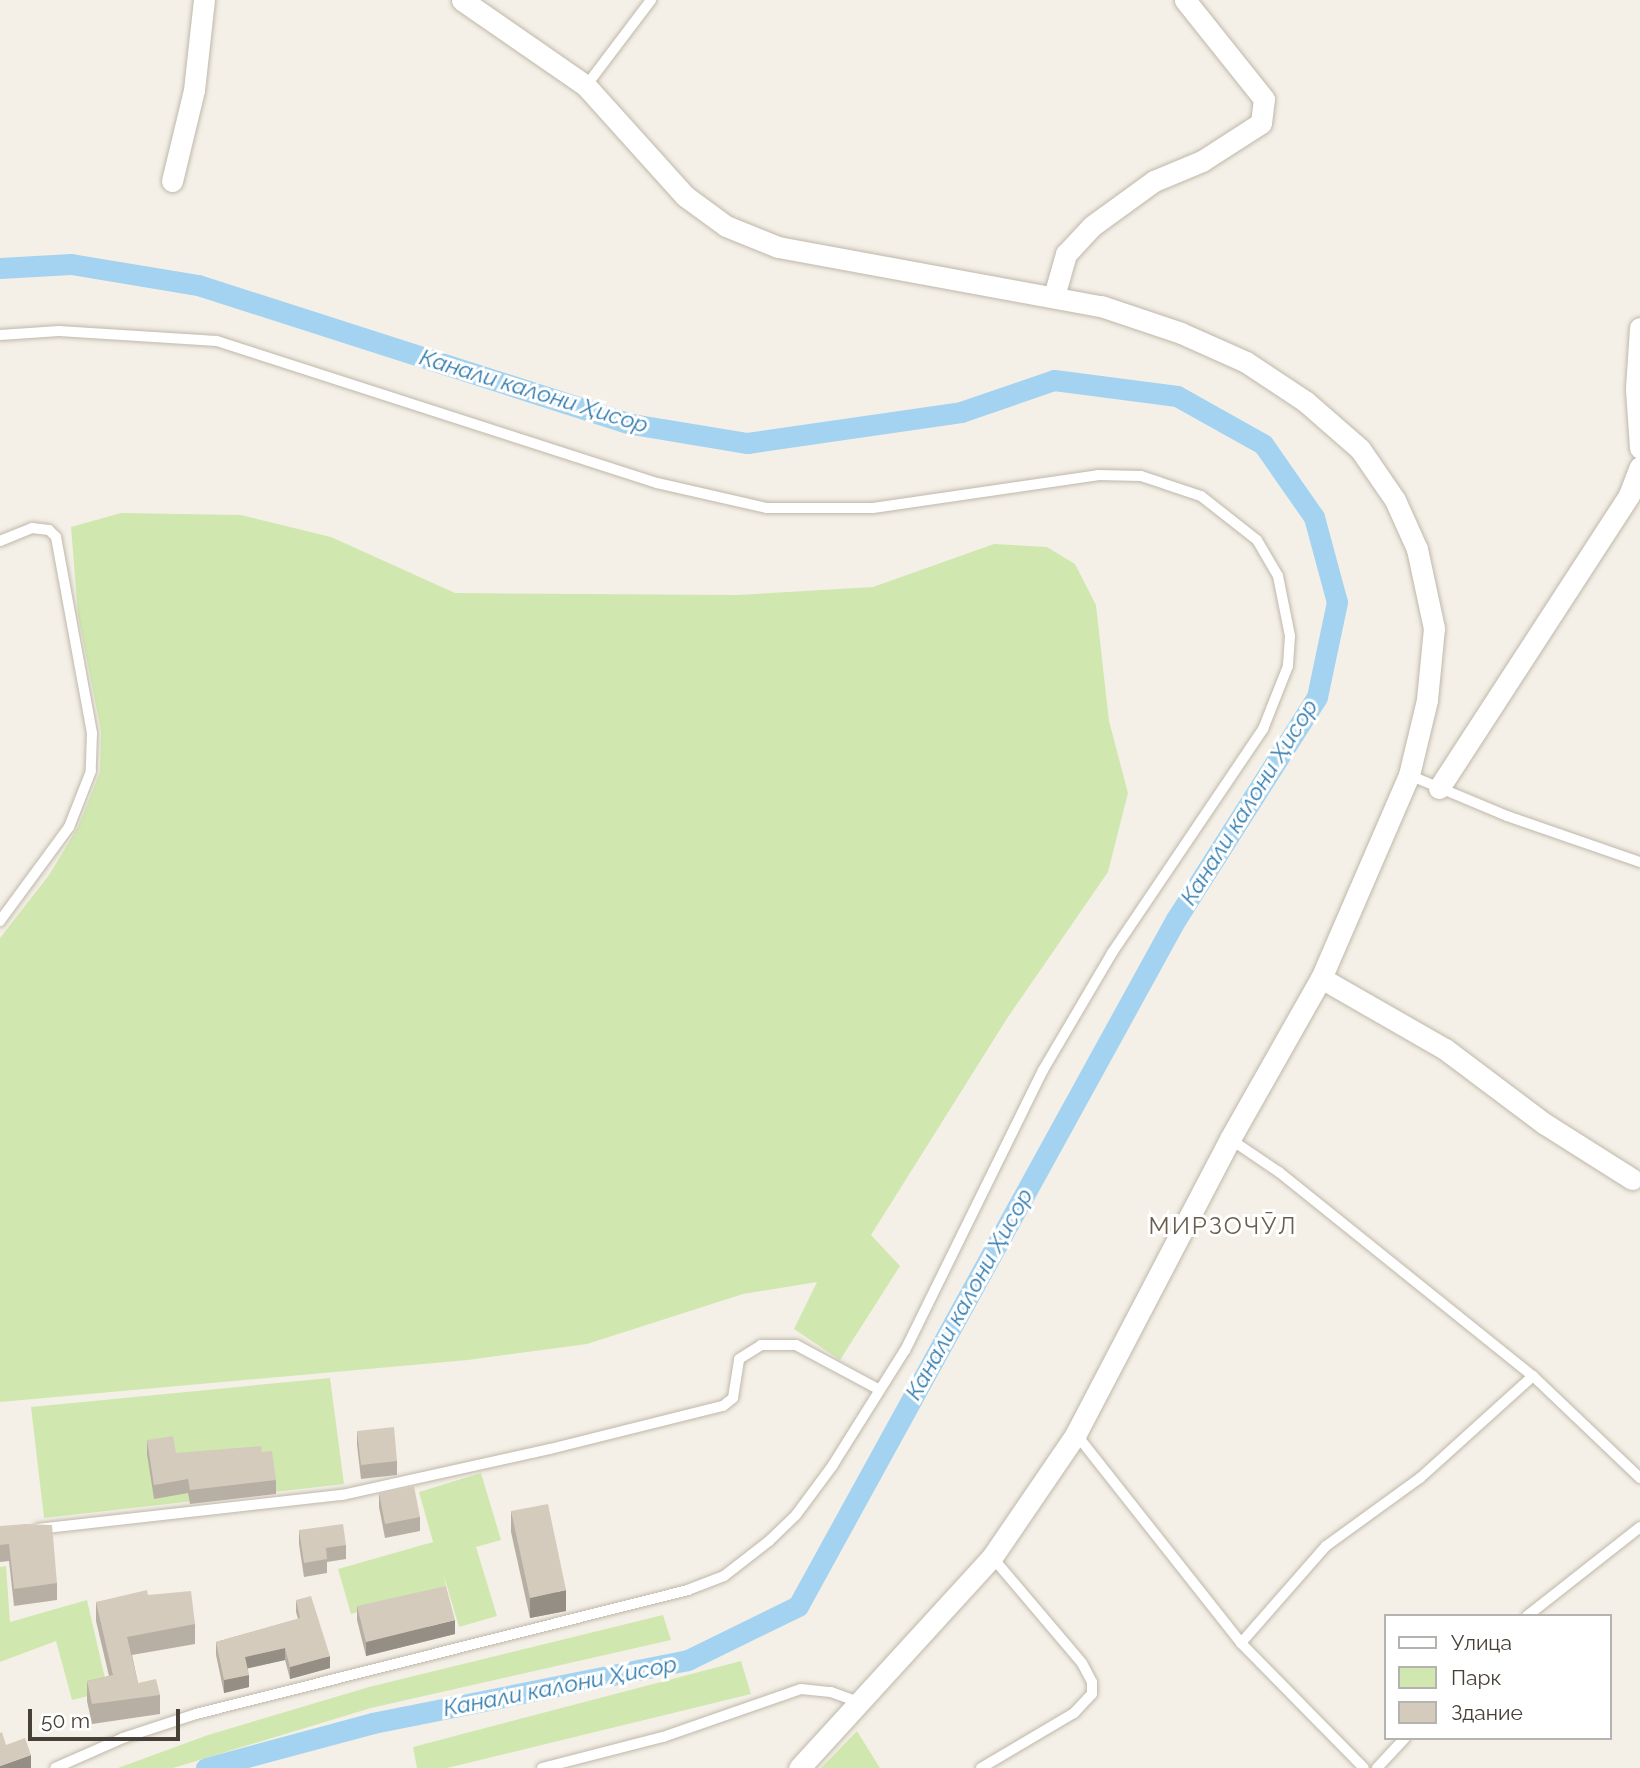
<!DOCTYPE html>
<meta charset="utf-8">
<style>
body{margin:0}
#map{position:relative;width:1640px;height:1768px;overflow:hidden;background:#f4f0e7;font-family:Raleway,sans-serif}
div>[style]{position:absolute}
.green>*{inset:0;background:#d0e8b0}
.canal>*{height:21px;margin:-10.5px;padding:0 10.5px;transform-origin:10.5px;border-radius:10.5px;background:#a3d3f1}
.roads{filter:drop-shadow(0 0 2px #bfb7aa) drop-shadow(0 0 2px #bfb7aa)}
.lane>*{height:10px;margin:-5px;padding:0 5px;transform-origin:5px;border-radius:5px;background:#fff}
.street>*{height:21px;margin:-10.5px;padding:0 10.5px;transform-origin:10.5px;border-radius:10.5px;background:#fff}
.wall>*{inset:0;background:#b7afa3}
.shaded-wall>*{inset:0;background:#958e84}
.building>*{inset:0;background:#d5cbbd}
span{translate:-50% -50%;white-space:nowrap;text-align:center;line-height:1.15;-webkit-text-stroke:6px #fff;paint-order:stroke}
.water-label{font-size:23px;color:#2d79ac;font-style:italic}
.quarter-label{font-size:24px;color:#6a5e4d;letter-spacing:2px}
.legend{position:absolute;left:1384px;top:1614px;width:228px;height:126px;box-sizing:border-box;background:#fff;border:2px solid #b5b3af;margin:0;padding:9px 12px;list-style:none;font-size:21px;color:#474036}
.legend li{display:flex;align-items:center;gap:14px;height:35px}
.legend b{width:35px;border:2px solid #b5b3af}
.scale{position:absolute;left:28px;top:1709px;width:152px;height:32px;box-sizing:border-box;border:4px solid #474036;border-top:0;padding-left:9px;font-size:21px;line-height:24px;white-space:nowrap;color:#474036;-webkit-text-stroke:5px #fff;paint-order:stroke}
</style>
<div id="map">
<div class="green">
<i style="clip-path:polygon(121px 513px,241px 515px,331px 537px,455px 593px,737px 595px,873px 587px,994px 544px,1047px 547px,1075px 564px,1096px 605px,1109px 721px,1128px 793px,1108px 872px,1008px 1017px,871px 1235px,900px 1266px,840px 1360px,794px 1329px,817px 1282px,743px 1294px,587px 1344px,468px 1360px,0 1402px,0 938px,49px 875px,78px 827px,100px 772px,101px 731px,78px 615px,71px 527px)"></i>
<i style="clip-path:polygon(330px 1378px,344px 1484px,44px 1518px,31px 1407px)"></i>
<i style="clip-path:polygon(481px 1473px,501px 1540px,476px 1547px,497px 1616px,459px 1627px,443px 1573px,446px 1586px,351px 1614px,338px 1569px,433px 1542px,419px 1492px)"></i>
<i style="clip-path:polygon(6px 1566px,10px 1622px,87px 1600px,108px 1691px,72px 1700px,56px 1641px,0 1662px,0 1567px)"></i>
<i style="clip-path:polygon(663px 1615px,671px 1640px,371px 1708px,173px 1768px,118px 1768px,208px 1735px,369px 1687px)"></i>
<i style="clip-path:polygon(741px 1661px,751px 1694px,447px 1768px,417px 1768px,413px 1747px)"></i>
<i style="clip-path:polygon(857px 1731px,880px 1768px,821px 1768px)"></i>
</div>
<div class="canal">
<i style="left:0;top:268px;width:71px;rotate:-3.2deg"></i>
<i style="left:71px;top:264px;width:129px;rotate:9.4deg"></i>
<i style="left:198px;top:285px;width:456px;rotate:17.8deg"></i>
<i style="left:632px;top:424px;width:117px;rotate:9.4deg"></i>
<i style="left:747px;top:443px;width:216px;rotate:-8.2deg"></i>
<i style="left:961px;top:412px;width:98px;rotate:-19deg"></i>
<i style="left:1054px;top:380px;width:124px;rotate:7.4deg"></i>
<i style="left:1177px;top:396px;width:98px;rotate:29.2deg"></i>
<i style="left:1263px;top:444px;width:89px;rotate:55.1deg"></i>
<i style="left:1314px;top:517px;width:88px;rotate:74.9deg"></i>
<i style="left:1337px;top:602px;width:97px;rotate:101.9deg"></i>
<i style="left:1317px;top:697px;width:263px;rotate:122.4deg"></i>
<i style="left:1176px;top:919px;width:784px;rotate:118.82deg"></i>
<i style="left:798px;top:1606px;width:123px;rotate:153.9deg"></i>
<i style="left:688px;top:1660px;width:321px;rotate:168.7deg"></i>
<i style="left:373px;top:1723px;width:173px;rotate:164.9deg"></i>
</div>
<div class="roads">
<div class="lane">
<i style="left:586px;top:86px;width:108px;rotate:-52.9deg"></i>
<i style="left:0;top:335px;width:59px;rotate:-3.9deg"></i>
<i style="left:59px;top:331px;width:158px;rotate:3.6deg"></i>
<i style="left:217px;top:341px;width:462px;rotate:17.9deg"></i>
<i style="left:657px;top:483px;width:113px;rotate:12.8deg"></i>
<i style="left:767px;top:508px;width:106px"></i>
<i style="left:873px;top:508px;width:227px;rotate:-8.3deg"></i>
<i style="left:1098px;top:475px;width:43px;rotate:1.3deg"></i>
<i style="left:1141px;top:476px;width:63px;rotate:18.4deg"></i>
<i style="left:1201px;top:496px;width:71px;rotate:38.2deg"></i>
<i style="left:1257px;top:540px;width:42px;rotate:59.7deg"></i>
<i style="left:1278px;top:576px;width:61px;rotate:78.7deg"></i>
<i style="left:1290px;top:636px;width:30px;rotate:94deg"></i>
<i style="left:1288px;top:666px;width:68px;rotate:111.6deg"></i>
<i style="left:1263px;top:729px;width:270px;rotate:124deg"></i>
<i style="left:1112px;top:953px;width:136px;rotate:120.5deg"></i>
<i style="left:1043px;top:1070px;width:312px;rotate:116.2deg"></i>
<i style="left:905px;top:1350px;width:136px;rotate:122.1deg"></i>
<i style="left:833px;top:1465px;width:62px;rotate:126.5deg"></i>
<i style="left:796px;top:1515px;width:37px;rotate:136deg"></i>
<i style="left:769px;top:1541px;width:57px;rotate:142.1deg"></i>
<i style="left:724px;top:1576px;width:39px;rotate:159deg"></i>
<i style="left:688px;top:1590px;width:507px;rotate:165.85deg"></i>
<i style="left:196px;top:1714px;width:77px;rotate:161.8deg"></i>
<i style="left:123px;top:1738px;width:74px;rotate:156.2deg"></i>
<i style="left:0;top:541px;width:35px;rotate:-22deg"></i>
<i style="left:32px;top:528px;width:17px;rotate:7deg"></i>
<i style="left:49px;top:530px;width:10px;rotate:45deg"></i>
<i style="left:56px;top:537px;width:199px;rotate:79.6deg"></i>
<i style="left:92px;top:733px;width:38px;rotate:92deg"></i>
<i style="left:91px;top:771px;width:60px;rotate:111.4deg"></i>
<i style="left:69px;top:827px;width:117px;rotate:126.3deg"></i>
<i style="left:1409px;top:775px;width:106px;rotate:22.7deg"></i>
<i style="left:1507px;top:816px;width:141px;rotate:19.1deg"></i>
<i style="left:1230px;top:1139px;width:59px;rotate:34deg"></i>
<i style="left:1279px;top:1172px;width:326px;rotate:38.8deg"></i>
<i style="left:1533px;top:1376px;width:148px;rotate:43.6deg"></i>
<i style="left:1076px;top:1434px;width:266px;rotate:51.7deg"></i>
<i style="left:1241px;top:1643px;width:175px;rotate:45.5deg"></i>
<i style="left:38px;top:1529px;width:306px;rotate:-6.4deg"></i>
<i style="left:342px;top:1495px;width:213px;rotate:-12.5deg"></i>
<i style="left:550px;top:1449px;width:178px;rotate:-14deg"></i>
<i style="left:723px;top:1406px;width:13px;rotate:-39deg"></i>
<i style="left:733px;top:1398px;width:39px;rotate:-81deg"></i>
<i style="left:739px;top:1359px;width:26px;rotate:-32deg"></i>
<i style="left:761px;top:1345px;width:35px"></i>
<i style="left:796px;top:1345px;width:95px;rotate:28.2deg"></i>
<i style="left:1527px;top:1616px;width:144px;rotate:-38.2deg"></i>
<i style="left:1241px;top:1643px;width:129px;rotate:-48.8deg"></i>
<i style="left:1326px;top:1546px;width:116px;rotate:-35.9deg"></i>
<i style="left:1420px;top:1478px;width:152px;rotate:-42.1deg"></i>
<i style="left:542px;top:1768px;width:125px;rotate:-14.4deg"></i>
<i style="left:663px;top:1737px;width:146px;rotate:-19.2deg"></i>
<i style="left:801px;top:1689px;width:30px;rotate:6deg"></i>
<i style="left:831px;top:1692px;width:27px;rotate:20deg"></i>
<i style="left:981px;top:1768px;width:108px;rotate:-30.6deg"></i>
<i style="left:1074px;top:1713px;width:26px;rotate:-47deg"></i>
<i style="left:1092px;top:1694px;width:12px;rotate:-90deg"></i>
<i style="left:1092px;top:1682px;width:21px;rotate:-118deg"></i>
<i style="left:1082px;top:1663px;width:139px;rotate:-130.3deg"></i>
<i style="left:1377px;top:1768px;width:41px;rotate:-47deg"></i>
</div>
<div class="street">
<i style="left:462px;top:0;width:151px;rotate:34.7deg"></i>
<i style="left:586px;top:86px;width:148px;rotate:48deg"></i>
<i style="left:685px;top:196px;width:51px;rotate:36.2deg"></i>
<i style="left:726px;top:226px;width:56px;rotate:22deg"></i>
<i style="left:778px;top:247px;width:328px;rotate:10.4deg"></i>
<i style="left:1101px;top:306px;width:84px;rotate:18.6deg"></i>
<i style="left:1181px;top:333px;width:71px;rotate:24deg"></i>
<i style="left:1246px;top:362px;width:71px;rotate:33.5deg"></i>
<i style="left:1305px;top:401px;width:73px;rotate:41.1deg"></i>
<i style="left:1360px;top:449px;width:62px;rotate:55.5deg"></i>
<i style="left:1395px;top:500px;width:54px;rotate:65.8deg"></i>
<i style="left:1417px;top:549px;width:81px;rotate:77.9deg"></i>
<i style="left:1434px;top:628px;width:72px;rotate:95.6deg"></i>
<i style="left:1427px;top:700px;width:77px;rotate:103.5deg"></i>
<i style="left:1409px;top:775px;width:221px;rotate:113.4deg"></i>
<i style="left:1321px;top:978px;width:185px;rotate:119.5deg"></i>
<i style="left:1230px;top:1139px;width:333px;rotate:117.6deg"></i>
<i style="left:1076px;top:1434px;width:149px;rotate:124.3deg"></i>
<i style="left:992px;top:1557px;width:286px;rotate:132.4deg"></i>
<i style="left:172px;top:181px;width:94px;rotate:-76.4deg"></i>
<i style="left:194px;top:90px;width:91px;rotate:-83.7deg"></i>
<i style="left:1054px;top:296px;width:44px;rotate:-74.1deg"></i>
<i style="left:1066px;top:254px;width:38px;rotate:-47deg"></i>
<i style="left:1092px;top:226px;width:77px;rotate:-36deg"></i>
<i style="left:1154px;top:181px;width:52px;rotate:-22.6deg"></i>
<i style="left:1202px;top:161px;width:70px;rotate:-32.8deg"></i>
<i style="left:1261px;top:123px;width:24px;rotate:-83deg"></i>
<i style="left:1264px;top:99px;width:127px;rotate:-128.6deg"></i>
<i style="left:1640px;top:328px;width:61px;rotate:93.8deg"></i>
<i style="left:1636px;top:389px;width:59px;rotate:86.1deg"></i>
<i style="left:1439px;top:788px;width:349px;rotate:-57deg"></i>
<i style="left:1629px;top:495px;width:30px;rotate:-69deg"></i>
<i style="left:1321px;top:978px;width:143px;rotate:29.8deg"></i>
<i style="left:1445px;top:1049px;width:125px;rotate:36.9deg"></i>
<i style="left:1545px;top:1124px;width:103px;rotate:32.3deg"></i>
</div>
</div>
<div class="wall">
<i style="clip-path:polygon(357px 1431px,397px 1461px,397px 1475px,361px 1479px,357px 1445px)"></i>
<i style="clip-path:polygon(147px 1440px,176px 1453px,262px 1452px,276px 1480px,276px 1494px,190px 1504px,188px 1493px,154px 1499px,147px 1454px)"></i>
<i style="clip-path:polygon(379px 1493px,420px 1517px,420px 1531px,385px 1538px,379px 1507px)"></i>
<i style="clip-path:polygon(511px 1511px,566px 1611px,530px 1618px,511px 1532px)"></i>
<i style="clip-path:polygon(0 1526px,57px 1583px,57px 1600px,14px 1606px,9px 1561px,0 1562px)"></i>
<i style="clip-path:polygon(299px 1530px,346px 1545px,346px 1559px,327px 1562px,327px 1573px,304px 1577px,299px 1544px)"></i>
<i style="clip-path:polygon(148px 1595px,195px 1624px,195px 1644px,132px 1655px,138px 1683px,160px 1695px,160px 1714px,92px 1724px,87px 1701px,87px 1681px,109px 1676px,96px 1621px,96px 1602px)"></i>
<i style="clip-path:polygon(296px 1600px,330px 1668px,290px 1679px,285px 1660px,248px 1668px,249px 1687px,224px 1693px,216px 1655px,216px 1642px,298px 1619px,296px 1612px)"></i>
<i style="clip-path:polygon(357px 1606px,455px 1634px,366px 1656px,357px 1620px)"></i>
</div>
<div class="shaded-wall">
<i style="clip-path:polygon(566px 1590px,566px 1611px,530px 1618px,530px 1598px)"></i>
<i style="clip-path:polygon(455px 1620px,455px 1634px,366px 1656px,366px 1642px)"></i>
<i style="clip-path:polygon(285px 1648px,285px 1660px,245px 1669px,245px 1657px)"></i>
<i style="clip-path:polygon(330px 1656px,330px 1668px,290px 1679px,290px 1667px)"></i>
<i style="clip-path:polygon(249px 1675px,249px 1687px,224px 1693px,224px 1680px)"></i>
<i style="clip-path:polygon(31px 1755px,31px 1768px,0 1768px,0 1766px)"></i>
</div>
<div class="building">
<i style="clip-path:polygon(394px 1427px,397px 1461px,361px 1465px,357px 1431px)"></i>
<i style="clip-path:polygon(173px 1436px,176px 1453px,261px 1446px,262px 1452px,272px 1451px,276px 1480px,190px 1490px,188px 1479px,154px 1485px,147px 1440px)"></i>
<i style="clip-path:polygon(414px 1486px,420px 1517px,385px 1524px,379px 1493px)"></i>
<i style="clip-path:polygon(548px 1504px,566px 1590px,530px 1598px,511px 1511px)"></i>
<i style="clip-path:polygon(26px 1524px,52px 1525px,57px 1583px,14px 1589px,9px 1544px,0 1545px,0 1526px)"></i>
<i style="clip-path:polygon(343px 1524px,346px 1545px,326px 1548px,327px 1559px,304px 1563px,299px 1530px)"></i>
<i style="clip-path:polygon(446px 1586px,455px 1620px,366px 1642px,357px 1606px)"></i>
<i style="clip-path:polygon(147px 1590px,148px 1595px,191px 1591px,195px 1624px,127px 1637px,138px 1683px,156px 1679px,160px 1695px,92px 1704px,87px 1681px,113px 1675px,96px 1602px)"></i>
<i style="clip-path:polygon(311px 1596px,330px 1656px,290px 1667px,285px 1648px,245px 1657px,249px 1675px,224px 1680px,216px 1642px,300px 1618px,296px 1600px)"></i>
<i style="clip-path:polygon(2px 1732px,6px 1745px,25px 1738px,31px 1755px,0 1766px,0 1733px)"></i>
</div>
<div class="water-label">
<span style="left:534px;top:391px;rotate:17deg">Канали калони Ҳисор</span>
<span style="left:1249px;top:802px;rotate:-58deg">Канали калони Ҳисор</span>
<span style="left:969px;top:1294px;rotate:-61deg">Канали калони Ҳисор</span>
<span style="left:560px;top:1686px;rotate:-11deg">Канали калони Ҳисор</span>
</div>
<div class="quarter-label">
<span style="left:1223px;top:1226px">МИРЗОЧӮЛ</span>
</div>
<ul class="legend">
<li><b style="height:9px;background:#fff"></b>Улица</li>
<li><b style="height:19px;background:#d0e8b0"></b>Парк</li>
<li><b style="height:19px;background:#d5cbbd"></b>Здание</li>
</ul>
<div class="scale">50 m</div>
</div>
